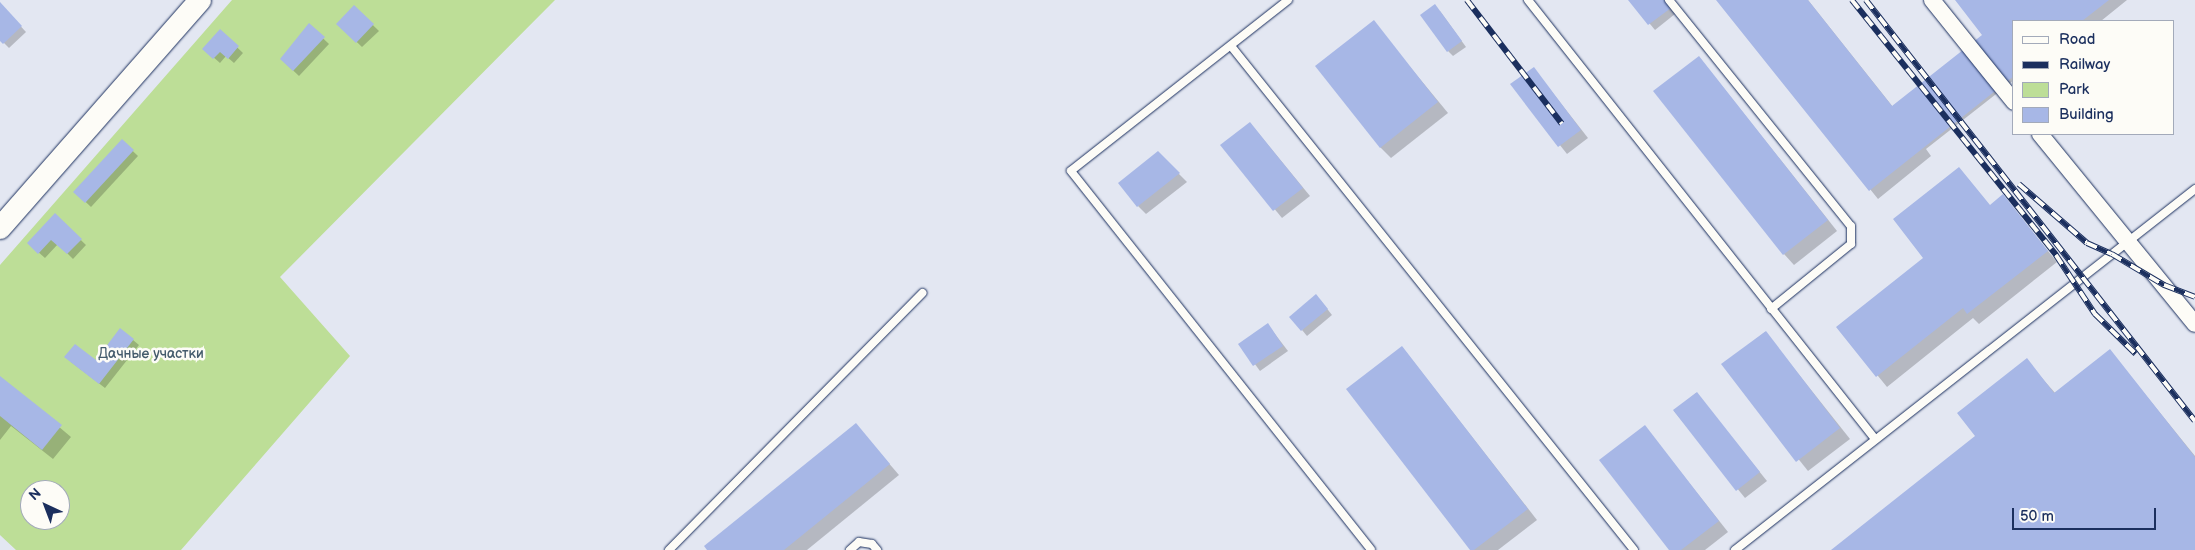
<!DOCTYPE html>
<meta charset="utf-8">
<style>
body{margin:0}
#map{position:relative;width:2195px;height:550px;overflow:hidden;background:#e3e7f2;font-family:"Balsamiq Sans",sans-serif}
div>[style]{position:absolute}
.green>*{inset:0;background:#bdde97}
.shadow>*{inset:0;background:#0003}
.building>*{inset:0;background:#a7b7e6}
.roads{filter:drop-shadow(0 0 1px #1b2f5e) drop-shadow(0 0 1px #1b2f5e)}
.lane>*{height:8px;margin:-4px;padding:0 4px;transform-origin:4px;border-radius:4px;background:#fdfcf7}
.street>*{height:16px;margin:-8px;padding:0 8px;transform-origin:8px;border-radius:8px;background:#fdfcf7}
.secondary>*{height:22px;margin:-11px;padding:0 11px;transform-origin:11px;border-radius:11px;background:#fdfcf7}
.rail>*{height:5.5px;margin-top:-2.75px;transform-origin:0;background:repeating-linear-gradient(90deg,#fdfcf7 0 11px,#1b2f5e 0 22px);box-sizing:border-box;border-block:1px solid #1b2f5e}
span{translate:-50% -50%;white-space:nowrap;text-align:center;line-height:1.15;-webkit-text-stroke:5px #fdfcf7;paint-order:stroke}
.park-label{font-size:14px;color:#445b6c}
.legend{position:absolute;left:2012px;top:20px;width:162px;height:115px;box-sizing:border-box;background:#fdfcf7;border:1px solid #a3aaba;margin:0;padding:6px 9px;list-style:none;font-size:15px;color:#1b2f5e}
.legend li{display:flex;align-items:center;gap:10px;height:25px}
.legend b{width:25px;border:1px solid #a3aaba}
.north{position:absolute;left:20px;top:480px;width:50px;height:50px;box-sizing:border-box;background:#fdfcf7;border:1px solid #a3aaba;border-radius:50%;rotate:317deg;font-size:14px;font-weight:700;line-height:20px;text-align:center;color:#1b2f5e}
.north::after{content:'';display:block;margin:auto;width:18px;height:22px;background:#1b2f5e;clip-path:polygon(50% 0,100% 100%,50% 72%,0 100%)}
.scale{position:absolute;left:2012px;top:508px;width:144px;height:22px;box-sizing:border-box;border:2px solid #1b2f5e;border-top:0;padding-left:6px;font-size:15px;line-height:18px;white-space:nowrap;color:#1b2f5e;-webkit-text-stroke:4px #fdfcf7;paint-order:stroke}
</style>
<div id="map">
<div class="green">
<i style="clip-path:polygon(evenodd,232px 0,555px 0,280px 277px,350px 356px,181px 550px,16px 550px,0 535px,0 265px,232px 0,30px 490px,60px 490px,60px 520px,30px 520px,30px 490px)"></i>
</div>
<div class="shadow">
<i style="clip-path:polygon(1630px 0,1664px 0,1675px 14px,1655px 30px)"></i>
<i style="clip-path:polygon(1718px 0,1808px 0,1893px 107px,1984px 35px,1956px 0,2127px 0,2101px 21px,2014px 21px,2014px 80px,1926px 149px,1931px 156px,1878px 199px)"></i>
<i style="clip-path:polygon(0 4px,26px 32px,9px 48px,0 39px)"></i>
<i style="clip-path:polygon(354px 7px,379px 31px,362px 47px,338px 24px)"></i>
<i style="clip-path:polygon(1440px 11px,1466px 47px,1453px 56px,1448px 51px)"></i>
<i style="clip-path:polygon(1373px 22px,1448px 113px,1391px 158px,1380px 147px)"></i>
<i style="clip-path:polygon(309px 25px,329px 44px,299px 76px,281px 59px)"></i>
<i style="clip-path:polygon(220px 31px,243px 53px,234px 63px,226px 56px,220px 63px,204px 49px)"></i>
<i style="clip-path:polygon(1699px 57px,1837px 231px,1794px 265px,1784px 254px)"></i>
<i style="clip-path:polygon(1534px 69px,1588px 138px,1567px 154px,1512px 85px)"></i>
<i style="clip-path:polygon(1250px 123px,1310px 196px,1282px 218px,1222px 146px)"></i>
<i style="clip-path:polygon(122px 141px,138px 156px,91px 207px,75px 192px)"></i>
<i style="clip-path:polygon(1158px 153px,1187px 182px,1146px 214px,1138px 206px)"></i>
<i style="clip-path:polygon(1959px 168px,1990px 206px,2003px 196px,2057px 262px,1979px 324px,1973px 318px,1887px 387px,1838px 327px,1925px 258px)"></i>
<i style="clip-path:polygon(55px 215px,86px 245px,73px 259px,58px 244px,45px 258px,28px 243px)"></i>
<i style="clip-path:polygon(1321px 301px,1332px 315px,1307px 336px,1302px 330px)"></i>
<i style="clip-path:polygon(1268px 325px,1288px 351px,1260px 371px,1240px 344px)"></i>
<i style="clip-path:polygon(121px 330px,139px 345px,105px 388px,71px 362px,96px 362px)"></i>
<i style="clip-path:polygon(1765px 332px,1850px 439px,1808px 471px,1723px 365px)"></i>
<i style="clip-path:polygon(1402px 347px,1537px 520px,1498px 550px,1471px 550px)"></i>
<i style="clip-path:polygon(2110px 351px,2195px 456px,2195px 550px,1833px 550px,1977px 436px,2026px 360px,2056px 394px)"></i>
<i style="clip-path:polygon(0 377px,71px 437px,53px 459px,11px 426px,0 440px)"></i>
<i style="clip-path:polygon(1696px 393px,1767px 481px,1745px 498px,1674px 411px)"></i>
<i style="clip-path:polygon(856px 425px,899px 475px,807px 550px,709px 550px)"></i>
<i style="clip-path:polygon(1645px 427px,1728px 532px,1705px 550px,1671px 550px)"></i>
</div>
<div class="building">
<i style="clip-path:polygon(1628px 0,1664px 0,1671px 8px,1648px 25px)"></i>
<i style="clip-path:polygon(1716px 0,1808px 0,1892px 106px,1982px 35px,1955px 0,2109px 0,2082px 21px,2014px 21px,2014px 76px,1869px 191px)"></i>
<i style="clip-path:polygon(0 2px,22px 26px,3px 44px,0 41px)"></i>
<i style="clip-path:polygon(1435px 4px,1462px 41px,1447px 52px,1420px 15px)"></i>
<i style="clip-path:polygon(354px 5px,374px 24px,356px 43px,336px 24px)"></i>
<i style="clip-path:polygon(1374px 20px,1438px 102px,1380px 148px,1315px 66px)"></i>
<i style="clip-path:polygon(309px 23px,325px 37px,293px 71px,280px 59px)"></i>
<i style="clip-path:polygon(220px 29px,239px 46px,228px 59px,220px 52px,213px 59px,202px 49px)"></i>
<i style="clip-path:polygon(1699px 56px,1828px 220px,1783px 255px,1653px 91px)"></i>
<i style="clip-path:polygon(1534px 67px,1581px 130px,1558px 147px,1510px 84px)"></i>
<i style="clip-path:polygon(1250px 122px,1303px 188px,1273px 211px,1220px 145px)"></i>
<i style="clip-path:polygon(122px 139px,134px 150px,85px 203px,73px 192px)"></i>
<i style="clip-path:polygon(1158px 151px,1180px 173px,1137px 207px,1118px 183px)"></i>
<i style="clip-path:polygon(1959px 167px,1990px 205px,2003px 194px,2048px 251px,1967px 314px,1963px 308px,1876px 377px,1836px 327px,1923px 258px,1893px 219px)"></i>
<i style="clip-path:polygon(55px 213px,82px 239px,67px 254px,51px 240px,38px 254px,27px 243px)"></i>
<i style="clip-path:polygon(1316px 294px,1328px 309px,1301px 331px,1289px 317px)"></i>
<i style="clip-path:polygon(1268px 323px,1283px 346px,1253px 366px,1238px 344px)"></i>
<i style="clip-path:polygon(120px 328px,134px 339px,99px 384px,64px 357px,75px 344px,96px 360px)"></i>
<i style="clip-path:polygon(1766px 331px,1840px 428px,1796px 462px,1721px 364px)"></i>
<i style="clip-path:polygon(1402px 346px,1528px 509px,1474px 550px,1470px 550px,1346px 389px)"></i>
<i style="clip-path:polygon(2110px 349px,2195px 457px,2195px 550px,1831px 550px,1975px 436px,1957px 413px,2027px 358px,2054px 393px)"></i>
<i style="clip-path:polygon(0 376px,62px 425px,42px 450px,0 416px)"></i>
<i style="clip-path:polygon(1697px 392px,1760px 472px,1736px 491px,1673px 410px)"></i>
<i style="clip-path:polygon(856px 423px,890px 464px,784px 550px,707px 550px,704px 546px)"></i>
<i style="clip-path:polygon(1645px 425px,1719px 521px,1681px 550px,1669px 550px,1599px 460px)"></i>
</div>
<div class="roads">
<div class="lane">
<i style="left:1288px;top:0;width:276px;rotate:141.8deg"></i>
<i style="left:1071px;top:171px;width:483px;rotate:51.6deg"></i>
<i style="left:1528px;top:0;width:560px;rotate:51.68deg"></i>
<i style="left:1669px;top:0;width:290px;rotate:51.2deg"></i>
<i style="left:1851px;top:226px;width:18px;rotate:90deg"></i>
<i style="left:1851px;top:244px;width:103px;rotate:140.9deg"></i>
<i style="left:1231px;top:46px;width:645px;rotate:51.35deg"></i>
<i style="left:669px;top:550px;width:361px;rotate:-45.4deg"></i>
<i style="left:850px;top:550px;width:12px;rotate:-42deg"></i>
<i style="left:859px;top:542px;width:13px;rotate:9deg"></i>
<i style="left:872px;top:544px;width:8px;rotate:50deg"></i>
<i style="left:1735px;top:550px;width:585px;rotate:-38.12deg"></i>
</div>
<div class="street">
<i style="left:1932px;top:0;width:131px;rotate:51.2deg"></i>
<i style="left:2040px;top:134px;width:245px;rotate:50.8deg"></i>
</div>
<div class="secondary">
<i style="left:0;top:228px;width:303px;rotate:-48.7deg"></i>
</div>
</div>
<div class="rail">
<i style="left:1467px;top:0;width:156px;rotate:52.5deg"></i>
<i style="left:1852px;top:0;width:327px;rotate:51.3deg"></i>
<i style="left:2056px;top:255px;width:71px;rotate:56.5deg"></i>
<i style="left:2095px;top:314px;width:57px;rotate:44.3deg"></i>
<i style="left:1866px;top:0;width:534px;rotate:51.99deg"></i>
<i style="left:2019px;top:184px;width:90px;rotate:40.9deg"></i>
<i style="left:2087px;top:243px;width:27px;rotate:24deg"></i>
<i style="left:2112px;top:254px;width:61px;rotate:30.8deg"></i>
<i style="left:2164px;top:285px;width:33px;rotate:21deg"></i>
</div>
<div class="park-label">
<span style="left:151px;top:354px">Дачные участки</span>
</div>
<ul class="legend">
<li><b style="height:6px;background:#fdfcf7"></b>Road</li>
<li><b style="height:6px;background:#1b2f5e"></b>Railway</li>
<li><b style="height:14px;background:#bdde97"></b>Park</li>
<li><b style="height:14px;background:#a7b7e6"></b>Building</li>
</ul>
<div class="north">N</div>
<div class="scale">50 m</div>
</div>
